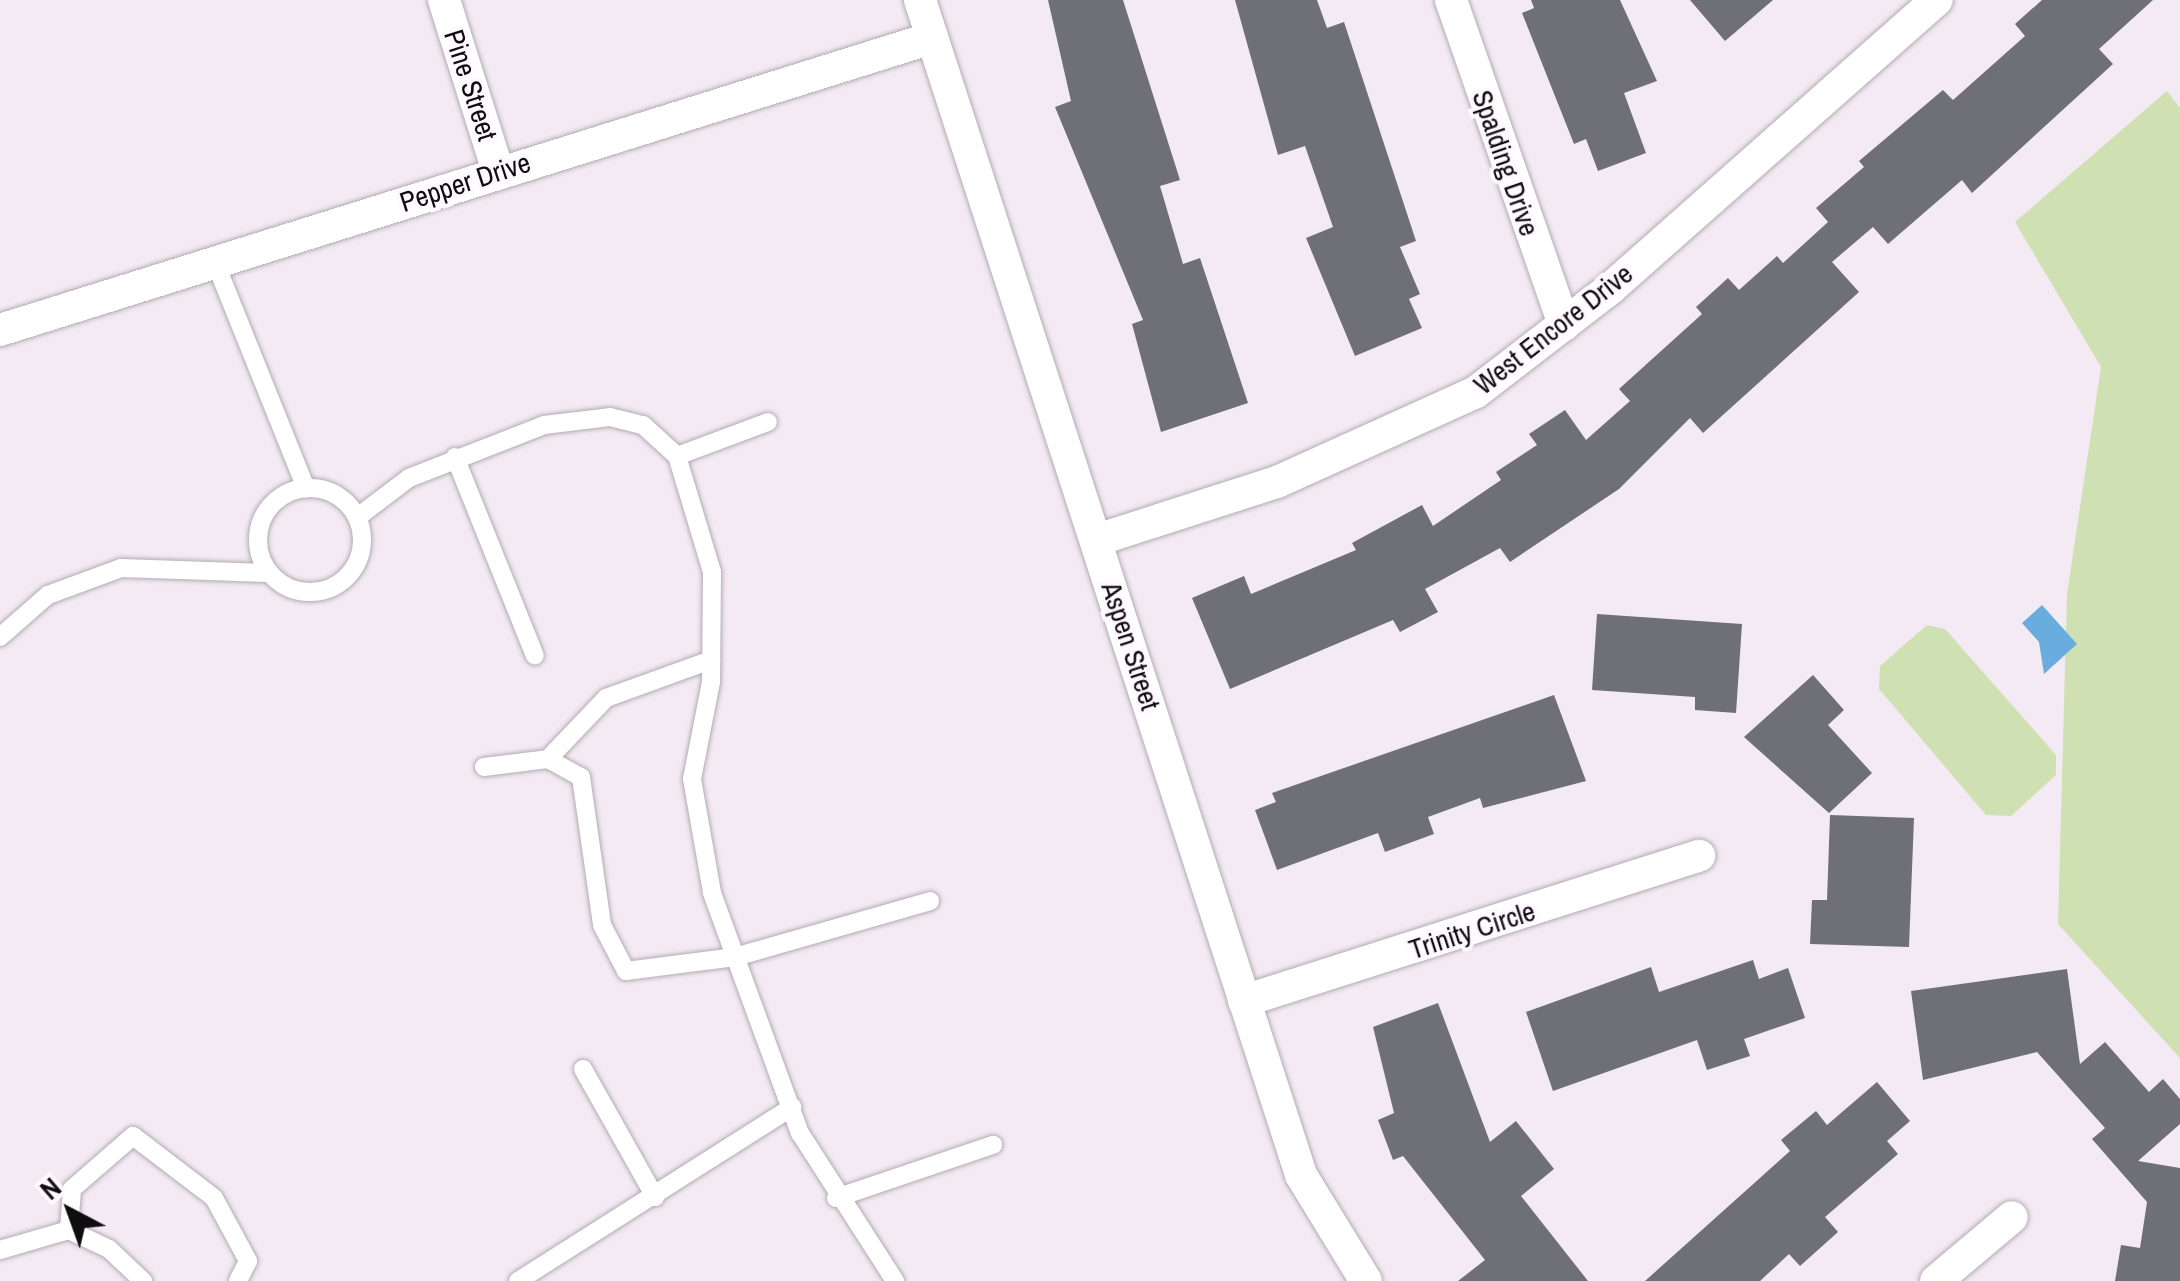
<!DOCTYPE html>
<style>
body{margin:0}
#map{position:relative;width:2180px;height:1281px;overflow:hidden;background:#f3eaf3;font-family:"Archivo Narrow",sans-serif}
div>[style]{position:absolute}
.green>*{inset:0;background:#cfe0b2}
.water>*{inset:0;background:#68adde}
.building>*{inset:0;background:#6f6f78}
.roads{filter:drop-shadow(0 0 2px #b3abb3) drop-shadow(0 0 2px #b3abb3)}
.service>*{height:18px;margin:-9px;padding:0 9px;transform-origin:9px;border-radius:9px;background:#fff}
.service>.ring{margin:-9px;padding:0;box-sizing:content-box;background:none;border:18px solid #fff;border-radius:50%}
.minor>*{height:32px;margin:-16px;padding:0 16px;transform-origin:16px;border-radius:16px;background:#fff}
span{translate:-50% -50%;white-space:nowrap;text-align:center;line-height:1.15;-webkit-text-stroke:8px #fef9fe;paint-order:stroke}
.street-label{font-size:28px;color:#100d10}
.north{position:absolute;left:20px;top:1161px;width:100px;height:100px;-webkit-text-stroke:8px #fef9fe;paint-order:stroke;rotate:319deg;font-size:28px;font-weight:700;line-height:40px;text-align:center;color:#100d10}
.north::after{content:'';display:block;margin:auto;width:35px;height:45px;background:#100d10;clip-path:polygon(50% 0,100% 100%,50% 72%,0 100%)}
</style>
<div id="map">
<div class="green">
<i style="clip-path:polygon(2167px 91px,2180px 108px,2180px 1058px,2058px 924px,2067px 594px,2101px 367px,2015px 222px)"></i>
<i style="clip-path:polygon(1927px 625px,1945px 629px,2056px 755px,2056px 775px,2011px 816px,1986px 815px,1879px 689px,1880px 666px)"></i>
</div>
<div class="water">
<i style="clip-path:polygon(2042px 605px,2077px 644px,2044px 674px,2039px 642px,2022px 623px)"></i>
</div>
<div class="building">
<i style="clip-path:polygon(1048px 0,1123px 0,1180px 180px,1160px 186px,1183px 264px,1200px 258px,1248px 403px,1161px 432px,1132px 324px,1143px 320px,1055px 107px,1071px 101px)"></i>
<i style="clip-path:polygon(1235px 0,1317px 0,1327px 28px,1344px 22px,1416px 241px,1400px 247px,1420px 294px,1409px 299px,1422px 328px,1355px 356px,1306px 238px,1333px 227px,1305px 146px,1278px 155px)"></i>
<i style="clip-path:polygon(1531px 0,1620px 0,1657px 81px,1624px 93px,1646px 153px,1598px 171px,1586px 139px,1574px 144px,1522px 13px,1534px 8px)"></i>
<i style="clip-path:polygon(1690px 0,1773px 0,1725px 41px)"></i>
<i style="clip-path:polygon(2042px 0,2153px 0,2099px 49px,2113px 64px,1972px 193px,1962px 180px,1888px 244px,1873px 227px,1832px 262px,1859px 292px,1703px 433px,1690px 418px,1619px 489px,1510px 562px,1500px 548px,1425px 589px,1438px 612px,1400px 632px,1393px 620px,1230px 689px,1192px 598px,1244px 576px,1251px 594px,1356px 550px,1352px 543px,1422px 505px,1433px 526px,1501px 480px,1496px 472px,1537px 445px,1529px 434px,1565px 410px,1586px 440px,1630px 401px,1619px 389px,1702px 314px,1696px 307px,1728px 278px,1739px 290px,1777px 256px,1783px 263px,1828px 222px,1816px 208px,1864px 167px,1859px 161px,1943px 90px,1953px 100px,2025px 36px,2015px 24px)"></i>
<i style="clip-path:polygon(1597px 614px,1742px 624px,1736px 713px,1695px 710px,1695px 697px,1592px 690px)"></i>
<i style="clip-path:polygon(1813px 675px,1844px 710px,1828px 725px,1872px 773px,1829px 813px,1744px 737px)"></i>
<i style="clip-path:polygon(1554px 695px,1586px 781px,1483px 808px,1480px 798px,1428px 817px,1434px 834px,1385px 852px,1378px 833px,1277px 870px,1255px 810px,1276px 802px,1272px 793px)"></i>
<i style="clip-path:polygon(1830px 815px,1914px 818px,1909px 947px,1810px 944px,1812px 900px,1827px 900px)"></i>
<i style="clip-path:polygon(1753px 960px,1759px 979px,1788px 968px,1805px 1018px,1744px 1039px,1750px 1056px,1707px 1070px,1697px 1040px,1553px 1091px,1526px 1012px,1651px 967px,1659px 992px)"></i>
<i style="clip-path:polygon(2067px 969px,2080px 1064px,2105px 1042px,2149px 1092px,2163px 1079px,2180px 1099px,2180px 1124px,2138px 1161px,2180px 1168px,2180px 1281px,2115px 1281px,2121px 1245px,2140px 1248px,2147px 1202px,2092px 1139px,2105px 1128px,2037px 1052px,1923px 1080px,1911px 991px)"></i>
<i style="clip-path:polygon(1438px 1003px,1490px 1142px,1516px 1121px,1554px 1169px,1521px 1196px,1588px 1281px,1458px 1281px,1485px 1260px,1403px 1156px,1393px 1160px,1378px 1120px,1394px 1113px,1373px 1027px)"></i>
<i style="clip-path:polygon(1877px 1082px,1910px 1121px,1887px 1141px,1898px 1154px,1825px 1217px,1838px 1232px,1800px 1266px,1789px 1254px,1760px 1281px,1645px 1281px,1790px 1151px,1781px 1140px,1816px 1111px,1827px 1125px)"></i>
</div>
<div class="roads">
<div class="service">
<i style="left:215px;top:262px;width:244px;rotate:68.1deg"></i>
<i style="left:677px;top:456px;width:97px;rotate:-20.5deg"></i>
<i style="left:455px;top:457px;width:214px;rotate:68.1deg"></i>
<i class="ring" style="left:258px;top:488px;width:86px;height:86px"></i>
<i style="left:359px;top:516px;width:63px;rotate:-37.2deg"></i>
<i style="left:409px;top:478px;width:145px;rotate:-21.4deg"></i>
<i style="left:544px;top:425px;width:66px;rotate:-6.9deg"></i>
<i style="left:610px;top:417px;width:34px;rotate:14deg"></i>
<i style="left:643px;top:425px;width:46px;rotate:42.4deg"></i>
<i style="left:677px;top:456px;width:121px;rotate:73.2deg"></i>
<i style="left:712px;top:572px;width:110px;rotate:90.5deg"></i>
<i style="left:711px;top:682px;width:99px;rotate:101.1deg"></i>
<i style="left:692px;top:779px;width:116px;rotate:80deg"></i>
<i style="left:712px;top:893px;width:256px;rotate:69.9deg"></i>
<i style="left:800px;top:1133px;width:176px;rotate:57.3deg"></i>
<i style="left:0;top:637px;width:64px;rotate:-41.2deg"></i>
<i style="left:48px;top:595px;width:78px;rotate:-20.3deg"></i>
<i style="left:121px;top:568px;width:146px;rotate:2deg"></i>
<i style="left:548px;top:759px;width:84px;rotate:-46.4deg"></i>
<i style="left:606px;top:698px;width:112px;rotate:-19.9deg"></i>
<i style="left:484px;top:767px;width:64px;rotate:-7.1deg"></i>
<i style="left:548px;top:759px;width:38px;rotate:29deg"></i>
<i style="left:581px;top:777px;width:149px;rotate:81.9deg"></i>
<i style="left:602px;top:925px;width:52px;rotate:62.4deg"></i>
<i style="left:626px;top:971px;width:110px;rotate:-7.3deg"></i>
<i style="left:735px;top:957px;width:203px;rotate:-16deg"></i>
<i style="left:583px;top:1069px;width:147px;rotate:60.6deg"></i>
<i style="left:836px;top:1198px;width:166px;rotate:-18.7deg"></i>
<i style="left:69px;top:1230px;width:41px;rotate:-85.8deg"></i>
<i style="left:72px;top:1189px;width:81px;rotate:-41deg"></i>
<i style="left:133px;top:1136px;width:102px;rotate:37.4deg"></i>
<i style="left:214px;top:1198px;width:72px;rotate:61.6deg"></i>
<i style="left:248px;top:1261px;width:22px;rotate:117deg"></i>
<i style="left:0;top:1250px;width:72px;rotate:-16.2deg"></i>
<i style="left:69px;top:1230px;width:44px;rotate:25.4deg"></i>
<i style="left:109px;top:1249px;width:47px;rotate:43.3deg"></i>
<i style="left:518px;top:1281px;width:325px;rotate:-32.4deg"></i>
</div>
<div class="minor">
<i style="left:444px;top:0;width:179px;rotate:72.5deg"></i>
<i style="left:920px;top:0;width:1235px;rotate:72.03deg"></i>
<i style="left:1301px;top:1175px;width:124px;rotate:58.5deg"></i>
<i style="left:1451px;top:0;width:344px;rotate:70.8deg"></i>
<i style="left:0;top:330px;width:977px;rotate:-17.4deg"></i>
<i style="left:1097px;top:540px;width:189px;rotate:-17.9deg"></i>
<i style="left:1277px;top:482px;width:218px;rotate:-24.3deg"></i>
<i style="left:1476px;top:392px;width:170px;rotate:-37.6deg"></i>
<i style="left:1611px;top:288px;width:435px;rotate:-41.5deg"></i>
<i style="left:1244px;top:1001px;width:478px;rotate:-17.7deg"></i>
<i style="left:1936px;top:1281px;width:99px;rotate:-40.1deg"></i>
</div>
</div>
<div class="street-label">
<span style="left:471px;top:85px;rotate:72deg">Pine Street</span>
<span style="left:1506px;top:163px;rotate:71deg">Spalding Drive</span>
<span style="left:465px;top:182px;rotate:-18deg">Pepper Drive</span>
<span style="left:1553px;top:329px;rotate:-38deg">West Encore Drive</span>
<span style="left:1131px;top:646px;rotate:72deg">Aspen Street</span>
<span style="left:1472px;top:930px;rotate:-18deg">Trinity Circle</span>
</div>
<div class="north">N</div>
</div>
